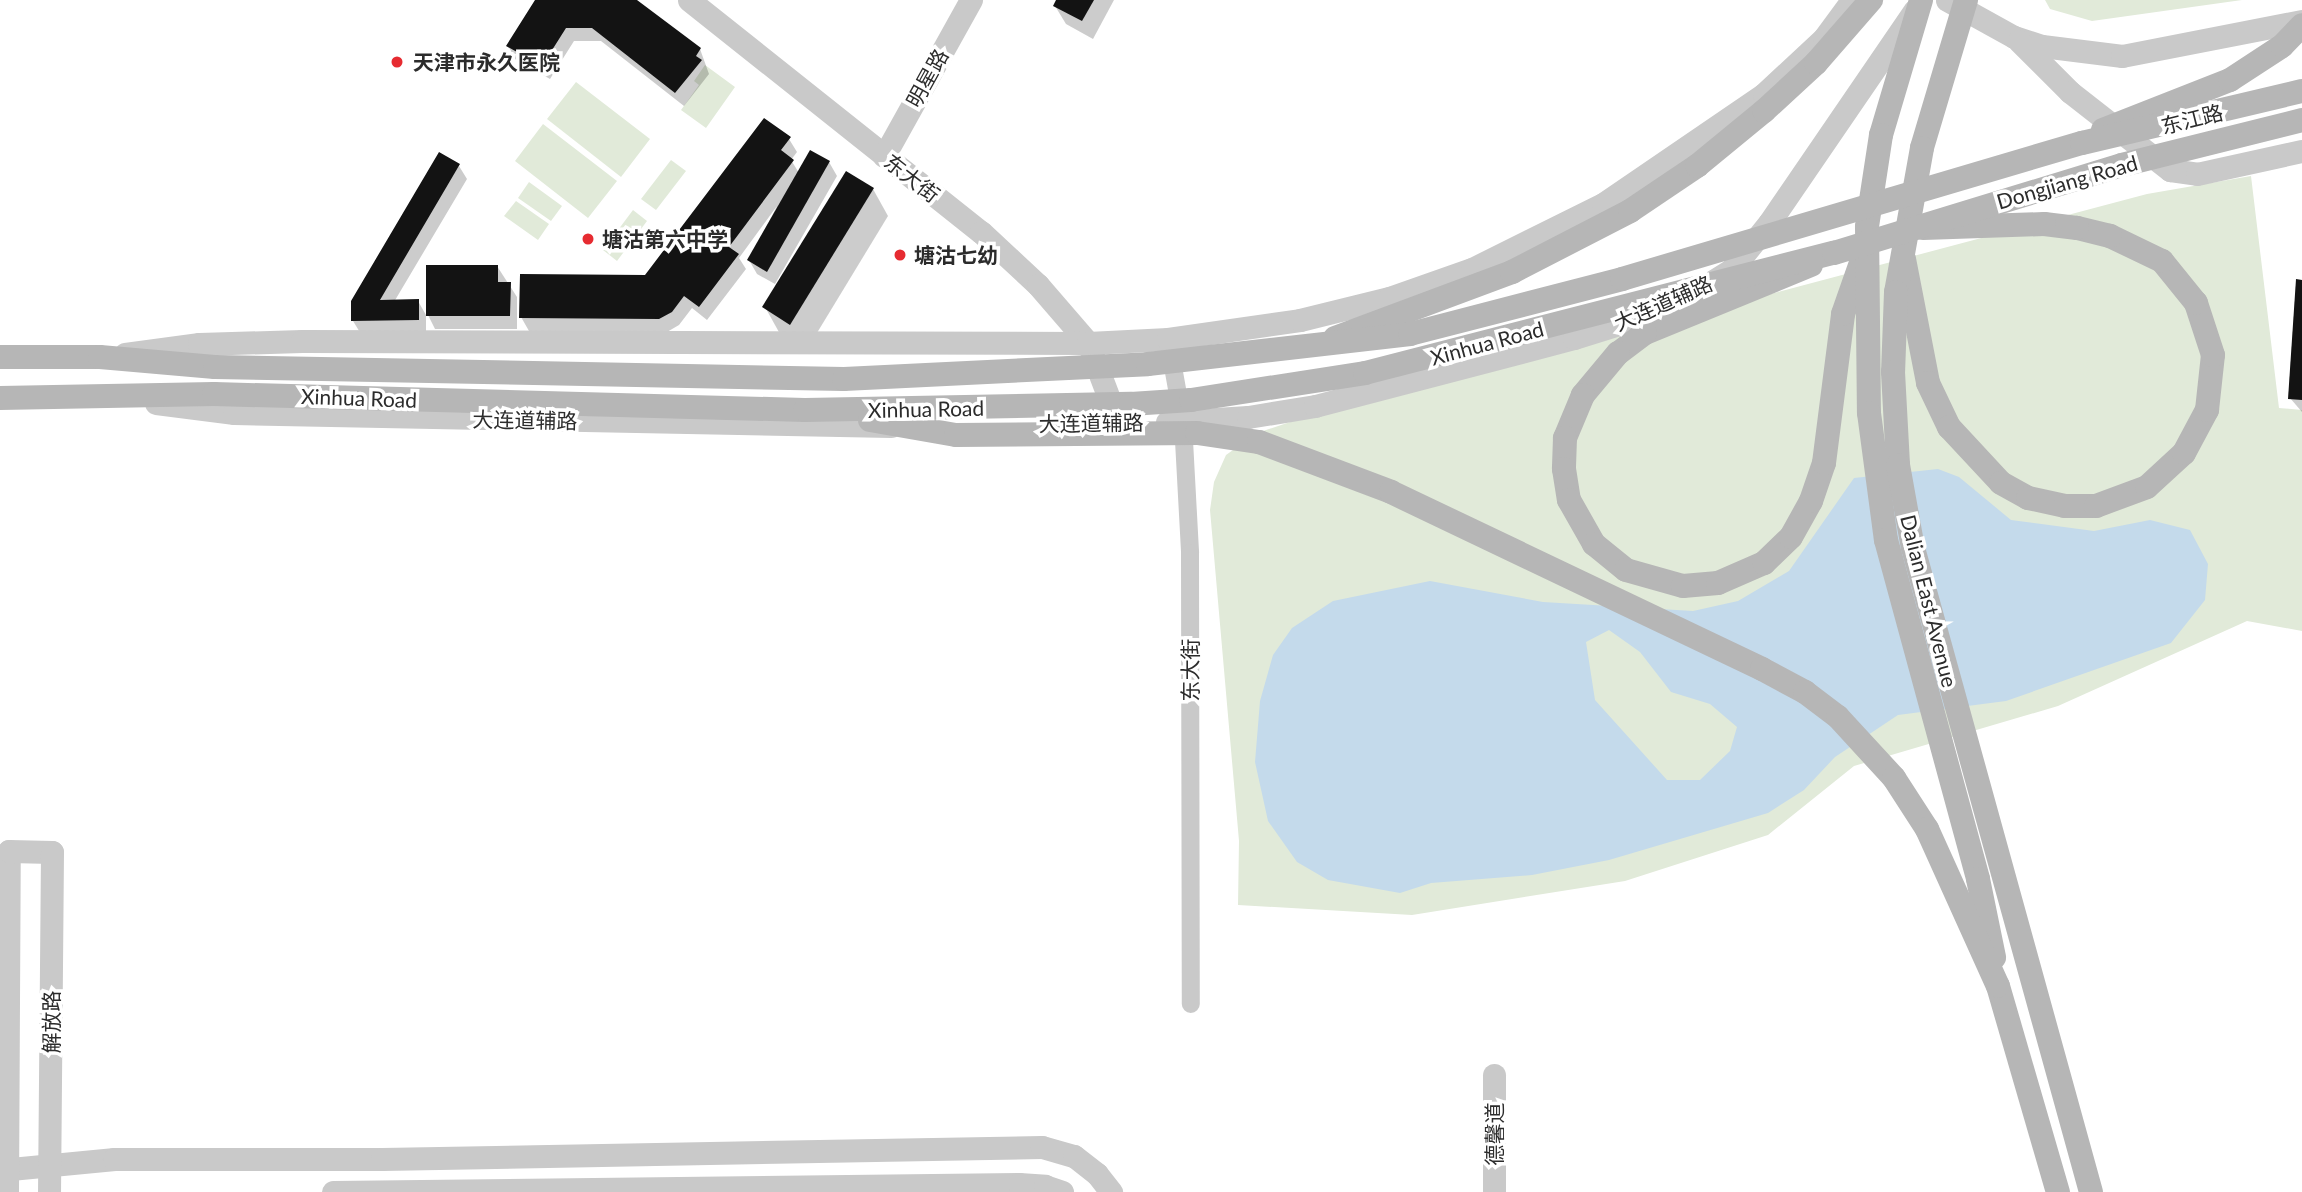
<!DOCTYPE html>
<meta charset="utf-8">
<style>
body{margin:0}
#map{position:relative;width:2302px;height:1192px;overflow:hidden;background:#fff;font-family:Lato,"Noto Sans SC",sans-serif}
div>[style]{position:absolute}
.green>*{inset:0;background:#e1ead9}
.water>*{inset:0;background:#c4daeb}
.shadow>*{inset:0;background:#0003}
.building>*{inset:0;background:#131313}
.minor>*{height:18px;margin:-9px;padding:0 9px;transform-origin:9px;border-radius:9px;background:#c9c9c9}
.tertiary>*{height:23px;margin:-11.5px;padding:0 11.5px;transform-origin:11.5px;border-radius:11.5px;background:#c9c9c9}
.secondary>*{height:24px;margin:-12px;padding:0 12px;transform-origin:12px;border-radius:12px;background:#b6b6b6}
.secondary-bridge>*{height:24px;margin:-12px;padding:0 12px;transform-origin:12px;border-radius:12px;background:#b6b6b6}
.dots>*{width:19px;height:19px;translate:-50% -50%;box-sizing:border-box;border:4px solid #fff;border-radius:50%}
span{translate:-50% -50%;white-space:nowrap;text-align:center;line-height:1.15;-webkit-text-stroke:7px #fff;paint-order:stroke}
.poi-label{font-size:21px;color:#2c2c2c;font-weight:700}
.left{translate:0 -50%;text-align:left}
.street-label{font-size:21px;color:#2c2c2c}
</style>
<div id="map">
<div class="green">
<i style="clip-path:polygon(2045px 0,2242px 0,2092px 21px,2050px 9px)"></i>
<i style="clip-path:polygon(705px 65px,735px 87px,706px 128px,681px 110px,699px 85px,694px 81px)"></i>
<i style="clip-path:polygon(576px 82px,650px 139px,621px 177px,547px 119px)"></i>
<i style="clip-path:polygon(543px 124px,617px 181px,588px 218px,515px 161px)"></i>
<i style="clip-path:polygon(671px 160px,686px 171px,656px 210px,641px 199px)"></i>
<i style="clip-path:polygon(2251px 176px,2279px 408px,2302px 410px,2302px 631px,2247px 621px,2058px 706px,1854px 766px,1768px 835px,1625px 881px,1412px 915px,1238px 905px,1239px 841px,1210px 510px,1214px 482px,1226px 455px,1257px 433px,1296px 420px,2147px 194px)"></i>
<i style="clip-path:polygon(529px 182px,562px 206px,551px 221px,518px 198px)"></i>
<i style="clip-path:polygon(516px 201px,549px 224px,538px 240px,504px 216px)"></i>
<i style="clip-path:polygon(633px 210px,647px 221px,617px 261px,603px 250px)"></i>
</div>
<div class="water">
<i style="clip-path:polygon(evenodd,1938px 469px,1959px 477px,2011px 520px,2094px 531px,2150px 520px,2190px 530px,2208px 564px,2205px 600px,2171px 643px,2006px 701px,1898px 715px,1835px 757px,1804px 790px,1768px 813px,1609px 860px,1532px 875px,1431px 883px,1400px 893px,1328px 880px,1297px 862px,1268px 821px,1255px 762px,1260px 701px,1273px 655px,1292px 628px,1333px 601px,1430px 581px,1543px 602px,1693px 611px,1738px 601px,1789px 571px,1854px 478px,1938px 469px,1609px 630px,1640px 652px,1671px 692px,1710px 704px,1737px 727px,1730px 751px,1700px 780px,1667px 780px,1595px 700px,1586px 642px,1609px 630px)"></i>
</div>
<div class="shadow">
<i style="clip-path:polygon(537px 0,635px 0,700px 49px,709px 74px,684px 106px,601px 41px,574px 41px,550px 79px,516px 60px,508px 46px)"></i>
<i style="clip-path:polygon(1058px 0,1114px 0,1093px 39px,1066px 24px,1055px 6px)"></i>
<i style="clip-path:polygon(789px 139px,797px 152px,791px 160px,799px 173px,829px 162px,837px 176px,775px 284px,757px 274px,749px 260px,777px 206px,739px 258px,746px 269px,707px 320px,692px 308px,679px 325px,667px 332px,529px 331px,521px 317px,646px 277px)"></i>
<i style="clip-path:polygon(459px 166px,467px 179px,394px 302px,418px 301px,426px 315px,426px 333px,361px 334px,353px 321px)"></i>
<i style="clip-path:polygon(873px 189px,888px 216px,806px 351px,780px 334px,765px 307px)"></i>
<i style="clip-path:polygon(497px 266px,517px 297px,517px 329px,435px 329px,428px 315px)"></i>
<i style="clip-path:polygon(2302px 281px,2302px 412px,2290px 398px)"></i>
</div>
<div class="building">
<i style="clip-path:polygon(535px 0,637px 0,701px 48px,696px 56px,702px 60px,675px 93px,592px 28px,566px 28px,542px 66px,506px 46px)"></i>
<i style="clip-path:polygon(1056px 0,1094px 0,1082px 21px,1053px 6px)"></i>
<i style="clip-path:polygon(764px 118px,791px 137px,781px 150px,794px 160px,729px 247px,739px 254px,699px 307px,684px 296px,672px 312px,659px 319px,519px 318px,520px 274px,645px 275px)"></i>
<i style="clip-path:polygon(810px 150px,830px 161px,767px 272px,747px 260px)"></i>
<i style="clip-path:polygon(439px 152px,460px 164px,380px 300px,419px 299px,419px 320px,351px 321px,351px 301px)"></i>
<i style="clip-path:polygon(846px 171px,874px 188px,790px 325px,762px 307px)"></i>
<i style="clip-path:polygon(426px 265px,498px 265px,498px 282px,511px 282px,510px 316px,426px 316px)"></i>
<i style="clip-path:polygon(2296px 279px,2302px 280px,2302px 400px,2288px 399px)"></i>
</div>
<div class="minor">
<i style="left:1170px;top:350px;width:73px;rotate:79.8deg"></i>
<i style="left:1183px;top:422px;width:131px;rotate:86.9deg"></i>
<i style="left:1190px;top:553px;width:451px;rotate:89.9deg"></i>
</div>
<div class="tertiary">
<i style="left:689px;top:0;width:373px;rotate:38.5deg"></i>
<i style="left:981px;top:232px;width:78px;rotate:42.9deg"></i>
<i style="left:1038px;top:285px;width:77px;rotate:49.2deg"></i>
<i style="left:1088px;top:343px;width:85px;rotate:69.2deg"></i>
<i style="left:1947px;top:0;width:77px;rotate:28.9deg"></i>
<i style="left:2014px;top:37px;width:29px;rotate:18deg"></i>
<i style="left:2042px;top:46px;width:81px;rotate:7.1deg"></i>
<i style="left:2122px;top:56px;width:183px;rotate:-11deg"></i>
<i style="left:2019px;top:41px;width:72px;rotate:45deg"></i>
<i style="left:2070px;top:92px;width:127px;rotate:38deg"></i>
<i style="left:2170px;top:170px;width:27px;rotate:8deg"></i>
<i style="left:2197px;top:174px;width:107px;rotate:-12.4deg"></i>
<i style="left:884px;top:156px;width:179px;rotate:-60.9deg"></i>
<i style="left:1710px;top:283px;width:26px;rotate:-32deg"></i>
<i style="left:1732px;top:269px;width:59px;rotate:-51.2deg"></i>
<i style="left:1769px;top:223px;width:258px;rotate:-55.6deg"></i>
<i style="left:125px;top:354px;width:75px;rotate:-7.7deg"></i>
<i style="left:199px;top:344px;width:103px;rotate:-1.7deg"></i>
<i style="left:302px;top:341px;width:786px;rotate:0.15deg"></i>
<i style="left:1088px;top:343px;width:80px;rotate:-2.9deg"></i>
<i style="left:1168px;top:339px;width:133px;rotate:-8.2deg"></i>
<i style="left:1300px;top:320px;width:92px;rotate:-13.9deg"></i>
<i style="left:1389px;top:298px;width:88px;rotate:-19.3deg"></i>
<i style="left:1472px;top:269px;width:146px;rotate:-26.4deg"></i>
<i style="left:1603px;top:204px;width:195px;rotate:-34.3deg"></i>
<i style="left:1764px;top:94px;width:82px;rotate:-43deg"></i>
<i style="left:1824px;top:38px;width:47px;rotate:-53.6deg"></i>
<i style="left:156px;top:403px;width:79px;rotate:7.3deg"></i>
<i style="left:234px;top:413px;width:657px;rotate:1.13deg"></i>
<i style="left:1167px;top:422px;width:81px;rotate:-3.5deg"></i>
<i style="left:1248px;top:417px;width:68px;rotate:-9.3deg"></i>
<i style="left:1315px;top:406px;width:268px;rotate:-14.7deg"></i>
<i style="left:1574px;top:338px;width:73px;rotate:-17.4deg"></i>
<i style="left:1644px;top:316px;width:39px;rotate:-26deg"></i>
<i style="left:0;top:1170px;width:115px;rotate:-5.5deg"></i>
<i style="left:114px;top:1159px;width:268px"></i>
<i style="left:382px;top:1159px;width:660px;rotate:-1.04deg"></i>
<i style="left:1042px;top:1147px;width:33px;rotate:16deg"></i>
<i style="left:1074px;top:1156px;width:29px;rotate:38deg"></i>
<i style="left:1097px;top:1174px;width:23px;rotate:52deg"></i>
<i style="left:7px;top:1192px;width:341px;rotate:-89.7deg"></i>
<i style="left:9px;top:851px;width:43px;rotate:1.3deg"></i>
<i style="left:52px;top:852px;width:340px;rotate:90.5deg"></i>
<i style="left:333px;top:1192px;width:686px;rotate:-0.67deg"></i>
<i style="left:1019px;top:1184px;width:26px;rotate:4deg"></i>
<i style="left:1045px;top:1186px;width:18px;rotate:19deg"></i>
<i style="left:1494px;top:1192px;width:117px;rotate:-90deg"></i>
</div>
<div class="secondary">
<i style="left:1904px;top:259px;width:126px;rotate:79deg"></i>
<i style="left:1928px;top:383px;width:49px;rotate:64.5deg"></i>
<i style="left:1949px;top:427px;width:76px;rotate:47.1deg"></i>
<i style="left:2001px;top:483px;width:31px;rotate:29deg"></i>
<i style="left:2028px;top:498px;width:38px;rotate:12deg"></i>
<i style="left:2065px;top:506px;width:31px"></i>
<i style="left:2096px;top:506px;width:54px;rotate:-20.4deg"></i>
<i style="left:2147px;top:487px;width:50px;rotate:-42.6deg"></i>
<i style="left:2184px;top:453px;width:49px;rotate:-61.9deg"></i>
<i style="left:2207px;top:410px;width:55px;rotate:-83.8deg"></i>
<i style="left:2213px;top:355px;width:55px;rotate:-108.1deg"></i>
<i style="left:2196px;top:303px;width:54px;rotate:-129deg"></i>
<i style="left:2162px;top:261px;width:58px;rotate:-154.3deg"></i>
<i style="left:2110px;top:236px;width:34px;rotate:-166deg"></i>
<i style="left:2077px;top:228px;width:33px;rotate:-173deg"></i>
<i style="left:2044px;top:224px;width:121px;rotate:178.1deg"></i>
<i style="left:1811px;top:265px;width:179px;rotate:157.7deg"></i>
<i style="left:1645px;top:333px;width:34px;rotate:143deg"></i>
<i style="left:1618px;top:353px;width:55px;rotate:129.8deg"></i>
<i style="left:1583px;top:395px;width:47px;rotate:112.7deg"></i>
<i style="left:1565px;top:438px;width:31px;rotate:92deg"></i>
<i style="left:1564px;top:469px;width:31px;rotate:81deg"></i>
<i style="left:1569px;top:500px;width:51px;rotate:60.4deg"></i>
<i style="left:1594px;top:544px;width:41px;rotate:39.1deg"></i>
<i style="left:1626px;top:570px;width:59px;rotate:15.7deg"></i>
<i style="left:1683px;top:586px;width:35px;rotate:-5deg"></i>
<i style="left:1718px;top:583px;width:50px;rotate:-23.5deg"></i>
<i style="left:1764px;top:563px;width:37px;rotate:-44deg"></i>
<i style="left:1791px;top:537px;width:41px;rotate:-60.9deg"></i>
<i style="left:1811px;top:501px;width:40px;rotate:-71.1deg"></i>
<i style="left:1824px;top:463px;width:150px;rotate:-82.7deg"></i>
<i style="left:1843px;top:314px;width:64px;rotate:-70.7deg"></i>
<i style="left:1335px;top:338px;width:189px;rotate:-20.4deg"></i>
<i style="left:1512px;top:272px;width:133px;rotate:-27.3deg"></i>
<i style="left:1630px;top:211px;width:81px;rotate:-33.9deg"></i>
<i style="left:1697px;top:166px;width:87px;rotate:-39.4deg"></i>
<i style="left:1764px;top:111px;width:71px;rotate:-42.7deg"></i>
<i style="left:1816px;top:63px;width:84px;rotate:-48.9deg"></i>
<i style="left:0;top:357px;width:100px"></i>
<i style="left:100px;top:357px;width:115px;rotate:5deg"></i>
<i style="left:0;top:398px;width:214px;rotate:-1.1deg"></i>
<i style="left:214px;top:394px;width:591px;rotate:1.55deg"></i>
<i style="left:1998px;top:986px;width:215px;rotate:73.8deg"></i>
</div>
<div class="secondary-bridge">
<i style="left:1921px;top:0;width:141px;rotate:106.5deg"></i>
<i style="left:1881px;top:135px;width:93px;rotate:98.7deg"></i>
<i style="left:1867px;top:227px;width:186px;rotate:89.4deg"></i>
<i style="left:1869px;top:413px;width:128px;rotate:82.4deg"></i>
<i style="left:1886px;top:540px;width:351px;rotate:74.8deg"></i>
<i style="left:1978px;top:879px;width:80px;rotate:78.4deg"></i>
<i style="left:1966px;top:0;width:154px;rotate:106.6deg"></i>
<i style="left:1922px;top:148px;width:146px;rotate:100.2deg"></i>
<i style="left:1896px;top:292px;width:80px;rotate:92.1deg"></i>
<i style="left:1893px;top:372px;width:93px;rotate:86.9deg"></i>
<i style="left:1898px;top:465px;width:84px;rotate:79.8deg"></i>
<i style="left:1913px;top:548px;width:668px;rotate:74.55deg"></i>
<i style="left:2103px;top:130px;width:136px;rotate:-21.5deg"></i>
<i style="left:2230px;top:80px;width:62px;rotate:-33.2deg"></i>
<i style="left:2282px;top:46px;width:29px;rotate:-46deg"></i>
<i style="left:215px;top:367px;width:629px;rotate:1.09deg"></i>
<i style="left:844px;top:379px;width:304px;rotate:-2.8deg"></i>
<i style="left:1148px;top:364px;width:264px;rotate:-6.5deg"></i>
<i style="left:1410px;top:334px;width:219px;rotate:-14.5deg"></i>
<i style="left:1622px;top:279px;width:480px;rotate:-16.5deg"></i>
<i style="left:2082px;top:143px;width:226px;rotate:-13.3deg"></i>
<i style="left:805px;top:410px;width:326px;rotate:-1.1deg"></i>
<i style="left:1131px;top:404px;width:60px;rotate:-3.8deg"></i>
<i style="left:1191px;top:400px;width:176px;rotate:-8.8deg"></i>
<i style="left:1365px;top:373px;width:484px;rotate:-14.4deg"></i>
<i style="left:1834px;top:253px;width:301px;rotate:-17deg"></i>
<i style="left:2122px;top:165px;width:186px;rotate:-14deg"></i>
<i style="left:870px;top:420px;width:87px;rotate:9.9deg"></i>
<i style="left:956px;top:435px;width:241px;rotate:-0.5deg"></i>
<i style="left:1197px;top:433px;width:63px;rotate:8.3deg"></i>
<i style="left:1259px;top:442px;width:141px;rotate:20.7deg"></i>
<i style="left:1391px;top:492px;width:411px;rotate:25.5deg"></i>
<i style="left:1762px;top:669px;width:49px;rotate:28.1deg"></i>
<i style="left:1805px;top:692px;width:41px;rotate:37.1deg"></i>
<i style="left:1838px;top:717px;width:83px;rotate:47.4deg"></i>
<i style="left:1894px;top:778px;width:61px;rotate:57.1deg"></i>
<i style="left:1927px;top:829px;width:172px;rotate:65.7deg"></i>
</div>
<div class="dots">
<i style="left:397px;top:62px;background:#e62b31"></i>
<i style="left:588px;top:239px;background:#e62b31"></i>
<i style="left:900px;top:255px;background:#e62b31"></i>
</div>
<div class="poi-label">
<span class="left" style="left:413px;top:62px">天津市永久医院</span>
<span class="left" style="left:602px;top:239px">塘沽第六中学</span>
<span class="left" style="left:914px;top:255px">塘沽七幼</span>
</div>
<div class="street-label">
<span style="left:927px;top:78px;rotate:-61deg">明星路</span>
<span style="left:2192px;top:119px;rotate:-14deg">东江路</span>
<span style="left:912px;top:178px;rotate:38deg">东大街</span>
<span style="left:2067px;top:182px;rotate:-16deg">Dongjiang Road</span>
<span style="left:1663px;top:303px;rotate:-24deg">大连道辅路</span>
<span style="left:1487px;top:343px;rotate:-15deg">Xinhua Road</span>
<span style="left:359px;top:398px;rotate:2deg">Xinhua Road</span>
<span style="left:926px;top:409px;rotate:-1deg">Xinhua Road</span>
<span style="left:525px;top:420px;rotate:1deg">大连道辅路</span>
<span style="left:1091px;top:423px;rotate:-1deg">大连道辅路</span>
<span style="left:1929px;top:601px;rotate:76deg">Dalian East Avenue</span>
<span style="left:1190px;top:670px;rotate:-90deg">东大街</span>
<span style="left:51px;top:1022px;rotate:-90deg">解放路</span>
<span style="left:1494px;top:1134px;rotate:-90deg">德馨道</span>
</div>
</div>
